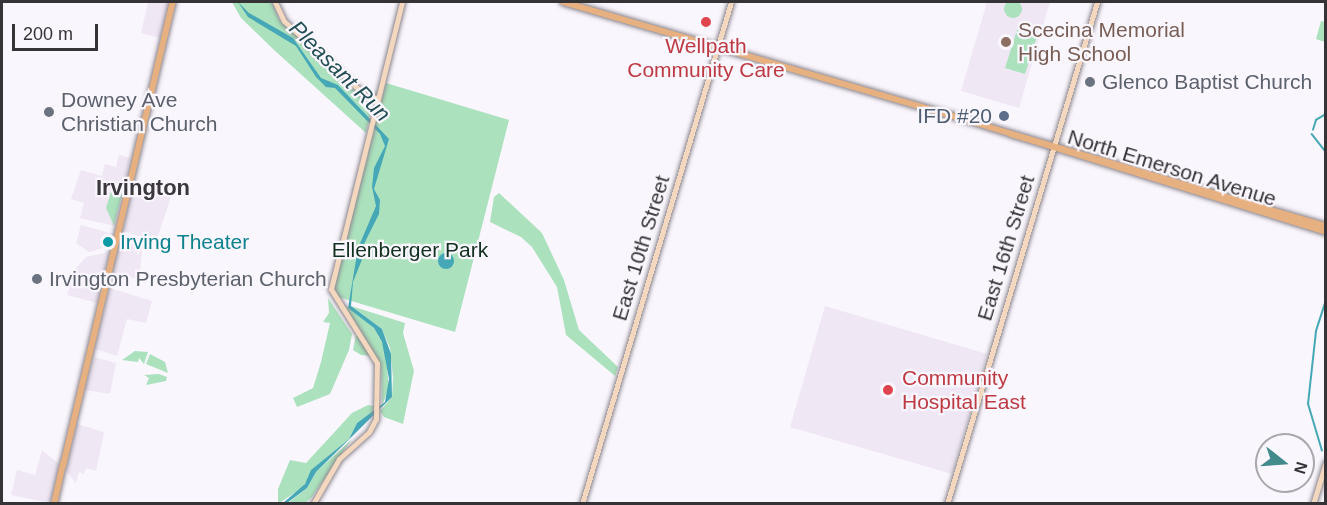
<!DOCTYPE html>
<style>
body{margin:0}
#map{position:relative;width:1327px;height:505px;overflow:hidden;background:#faf6fd;font-family:Helvetica,sans-serif}
div>[style]{position:absolute}
.built>*{inset:0;background:#f0e7f5}
.green>*{inset:0;background:#abe2bd}
.round{border-radius:50%}
.water>*{inset:0;background:#46a8b6}
.stream>*{height:1.5px;margin:-0.75px;padding:0 0.75px;transform-origin:0.75px;border-radius:0.75px;background:#46a8b6}
.roads{filter:drop-shadow(0 0 2px #8c878e) drop-shadow(0 0 2px #8c878e)}
.secondary>*{height:5px;margin:-2.5px;padding:0 2.5px;transform-origin:2.5px;border-radius:2.5px;background:#f3d8bf}
.primary>*{height:6px;margin:-3px;padding:0 3px;transform-origin:3px;border-radius:3px;background:#e6b080}
.dots>*{width:16px;height:16px;translate:-50% -50%;box-sizing:border-box;border:3px solid #faf6fd;border-radius:50%}
span{translate:-50% -50%;white-space:nowrap;text-align:center;line-height:1.15;-webkit-text-stroke:4.5px #faf6fd;paint-order:stroke}
.education-label{font-size:21px;color:#785e54}
.left{translate:0 -50%;text-align:left}
.health-label{font-size:21px;color:#be3a42}
.worship-label{font-size:21px;color:#5b616d}
.service-label{font-size:21px;color:#4e5e75}
.right{translate:-100% -50%;text-align:right}
.street-label{font-size:21px;color:#353336}
.culture-label{font-size:21px;color:#0d838f}
.park-label{font-size:21px;color:#133120}
.water-label{font-size:22px;color:#234e55;font-style:italic}
.neighbourhood-label{font-size:22px;color:#3b373d;font-weight:700}
.frame{position:absolute;inset:0;border:3px solid #353336;pointer-events:none}
.north{position:absolute;left:1255px;top:433px;width:60px;height:60px;box-sizing:border-box;background:#faf6fd;border:2px solid #aba8ad;border-radius:50%;rotate:107deg;font-size:16px;font-weight:700;line-height:24px;text-align:center;color:#353336}
.north::after{content:'';display:block;margin:auto;width:21px;height:27px;background:#428a8c;clip-path:polygon(50% 0,100% 100%,50% 72%,0 100%)}
.scale{position:absolute;left:12px;top:24px;width:86px;height:27px;box-sizing:border-box;border:3px solid #353336;border-top:0;padding-left:8px;font-size:18px;line-height:21px;white-space:nowrap;color:#353336;-webkit-text-stroke:4px #faf6fd;paint-order:stroke}
</style>
<div id="map">
<div class="built">
<i style="clip-path:polygon(148px 2px,168px 2px,160px 38px,141px 33px)"></i>
<i style="clip-path:polygon(987px 2px,1050px 2px,1019px 108px,961px 91px)"></i>
<i style="clip-path:polygon(119px 155px,130px 158px,115px 226px,80px 218px,84px 203px,71px 199px,81px 170px,102px 176px,105px 164px,116px 167px)"></i>
<i style="clip-path:polygon(133px 186px,171px 197px,156px 242px,123px 231px)"></i>
<i style="clip-path:polygon(81px 225px,113px 234px,111px 246px,89px 252px,76px 243px)"></i>
<i style="clip-path:polygon(121px 237px,143px 243px,139px 279px,129px 277px,126px 287px,110px 282px)"></i>
<i style="clip-path:polygon(109px 252px,97px 303px,67px 295px,76px 268px,86px 257px)"></i>
<i style="clip-path:polygon(110px 288px,152px 301px,146px 323px,127px 319px,117px 356px,95px 349px)"></i>
<i style="clip-path:polygon(825px 306px,987px 354px,952px 474px,790px 427px)"></i>
<i style="clip-path:polygon(94px 357px,116px 363px,110px 394px,85px 390px)"></i>
<i style="clip-path:polygon(77px 424px,104px 432px,103px 438px,96px 471px,86px 468px,84px 474px,79px 472px,76px 483px,66px 471px)"></i>
<i style="clip-path:polygon(42px 450px,59px 464px,50px 503px,11px 495px,17px 470px,35px 475px)"></i>
</div>
<div class="green">
<i class="round" style="left:1004px;top:0;width:18px;height:18px"></i>
<i style="clip-path:polygon(232px 2px,272px 2px,279px 19px,372px 106px,366px 133px,273px 49px,241px 18px)"></i>
<i style="clip-path:polygon(1321px 21px,1325px 22px,1325px 42px,1316px 39px)"></i>
<i style="clip-path:polygon(1017px 30px,1037px 37px,1025px 74px,1005px 68px)"></i>
<i style="clip-path:polygon(386px 83px,509px 120px,455px 332px,338px 297px,334px 288px)"></i>
<i style="clip-path:polygon(111px 192px,122px 195px,114px 226px,106px 208px)"></i>
<i style="clip-path:polygon(499px 193px,542px 233px,564px 280px,579px 330px,618px 367px,615px 376px,566px 335px,557px 287px,532px 247px,521px 237px,490px 222px,494px 197px)"></i>
<i style="clip-path:polygon(328px 298px,352px 334px,349px 350px,330px 394px,297px 407px,293px 398px,313px 388px,321px 362px,330px 323px,323px 322px,329px 313px)"></i>
<i style="clip-path:polygon(344px 304px,374px 328px,385px 348px,389px 387px,382px 406px,381px 365px)"></i>
<i style="clip-path:polygon(351px 306px,405px 323px,403px 333px,414px 371px,403px 424px,384px 417px,380px 411px,392px 397px,393px 378px,390px 348px,382px 329px)"></i>
<i style="clip-path:polygon(356px 335px,364px 345px,372px 356px,361px 355px,353px 350px)"></i>
<i style="clip-path:polygon(135px 351px,148px 352px,144px 364px,139px 358px,138px 362px,122px 360px)"></i>
<i style="clip-path:polygon(150px 354px,165px 362px,168px 373px,146px 364px)"></i>
<i style="clip-path:polygon(159px 374px,167px 377px,166px 381px,146px 385px,149px 378px,144px 375px)"></i>
<i style="clip-path:polygon(368px 405px,374px 406px,373px 411px,357px 423px,349px 439px,315px 467px,303px 487px,278px 504px,278px 489px,290px 460px,306px 463px,352px 413px)"></i>
<i style="clip-path:polygon(352px 439px,312px 497px,305px 503px,287px 504px,307px 488px,316px 472px)"></i>
</div>
<div class="water">
<i style="clip-path:polygon(238px 2px,249px 13px,293px 38px,321px 78px,338px 85px,389px 139px,374px 189px,380px 200px,379px 214px,363px 246px,363px 257px,353px 282px,351px 306px,382px 329px,391px 354px,392px 397px,316px 472px,307px 488px,287px 503px,283px 503px,305px 484px,311px 470px,349px 439px,357px 423px,385px 402px,389px 379px,382px 342px,374px 328px,348px 308px,358px 248px,376px 206px,372px 187px,374px 168px,385px 146px,380px 134px,335px 88px,326px 87px,316px 77px,296px 46px,248px 17px)"></i>
<i class="round" style="left:438px;top:253px;width:16px;height:16px"></i>
</div>
<div class="stream">
<i style="left:1313px;top:130px;width:10px;rotate:-73deg"></i>
<i style="left:1316px;top:120px;width:12px;rotate:-31deg"></i>
<i style="left:1312px;top:134px;width:23px;rotate:52deg"></i>
<i style="left:1322px;top:451px;width:49px;rotate:-106.6deg"></i>
<i style="left:1308px;top:404px;width:73px;rotate:-83.7deg"></i>
<i style="left:1316px;top:331px;width:32px;rotate:-72deg"></i>
</div>
<div class="roads">
<div class="secondary">
<i style="left:275px;top:2px;width:21px;rotate:65deg"></i>
<i style="left:284px;top:21px;width:111px;rotate:42.4deg"></i>
<i style="left:366px;top:96px;width:12px;rotate:9deg"></i>
<i style="left:313px;top:504px;width:52px;rotate:-60deg"></i>
<i style="left:339px;top:459px;width:40px;rotate:-42deg"></i>
<i style="left:369px;top:432px;width:15px;rotate:-62deg"></i>
<i style="left:376px;top:419px;width:56px;rotate:-89deg"></i>
<i style="left:377px;top:363px;width:87px;rotate:-121.9deg"></i>
<i style="left:331px;top:289px;width:296px;rotate:-76.1deg"></i>
<i style="left:582px;top:504px;width:524px;rotate:-73.47deg"></i>
<i style="left:947px;top:504px;width:524px;rotate:-73.36deg"></i>
<i style="left:1313px;top:504px;width:44px;rotate:-72.8deg"></i>
</div>
<div class="primary">
<i style="left:563px;top:2px;width:424px;rotate:16.3deg"></i>
<i style="left:970px;top:121px;width:373px;rotate:17.3deg"></i>
<i style="left:1011px;top:134px;width:328px;rotate:16.3deg"></i>
<i style="left:63px;top:466px;width:477px;rotate:-76.7deg"></i>
<i style="left:54px;top:504px;width:41px;rotate:-77.3deg"></i>
</div>
</div>
<div class="dots">
<i style="left:706px;top:22px;background:#e0444e"></i>
<i style="left:1006px;top:42px;background:#8d6e63"></i>
<i style="left:1090px;top:82px;background:#6b7280"></i>
<i style="left:49px;top:112px;background:#6b7280"></i>
<i style="left:1004px;top:116px;background:#5c6f8a"></i>
<i style="left:108px;top:242px;background:#0f9aa8"></i>
<i style="left:37px;top:279px;background:#6b7280"></i>
<i style="left:888px;top:390px;background:#e0444e"></i>
</div>
<div class="education-label">
<span class="left" style="left:1018px;top:42px">Scecina Memorial<br>High School</span>
</div>
<div class="health-label">
<span style="left:706px;top:58px">Wellpath<br>Community Care</span>
<span class="left" style="left:902px;top:390px">Community<br>Hospital East</span>
</div>
<div class="worship-label">
<span class="left" style="left:1102px;top:82px">Glenco Baptist Church</span>
<span class="left" style="left:61px;top:112px">Downey Ave<br>Christian Church</span>
<span class="left" style="left:49px;top:279px">Irvington Presbyterian Church</span>
</div>
<div class="service-label">
<span class="right" style="left:992px;top:116px">IFD #20</span>
</div>
<div class="street-label">
<span style="left:1172px;top:168px;rotate:17deg">North Emerson Avenue</span>
<span style="left:641px;top:248px;rotate:-73deg">East 10th Street</span>
<span style="left:1006px;top:248px;rotate:-73deg">East 16th Street</span>
</div>
<div class="culture-label">
<span class="left" style="left:120px;top:242px">Irving Theater</span>
</div>
<div class="park-label">
<span style="left:410px;top:250px">Ellenberger Park</span>
</div>
<div class="water-label">
<span style="left:340px;top:71px;rotate:45deg">Pleasant Run</span>
</div>
<div class="neighbourhood-label">
<span style="left:143px;top:188px">Irvington</span>
</div>
<div class="frame"></div>
<div class="north">N</div>
<div class="scale">200 m</div>
</div>
